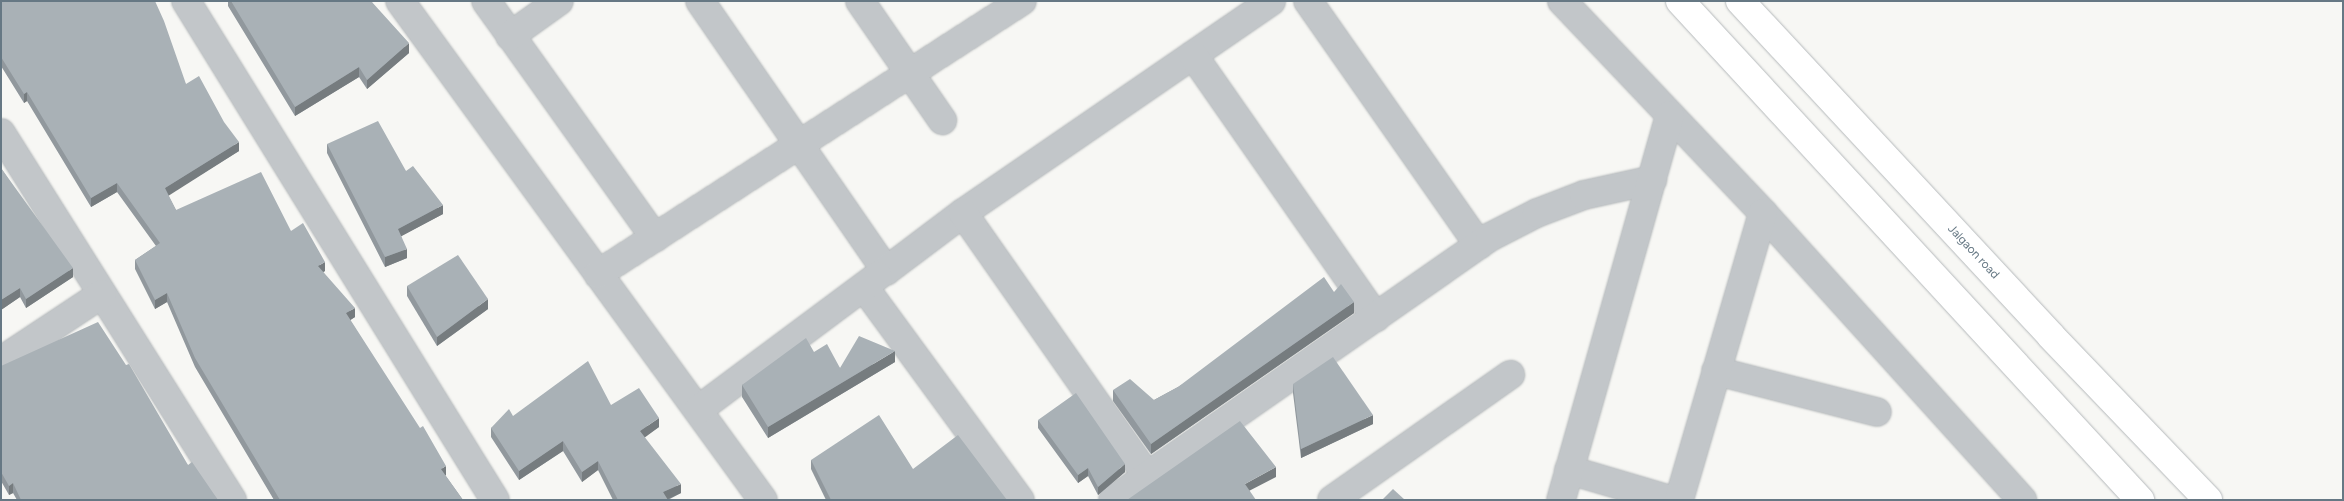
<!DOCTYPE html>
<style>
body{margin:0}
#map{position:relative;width:2344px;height:501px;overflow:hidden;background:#f7f7f4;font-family:Figtree,sans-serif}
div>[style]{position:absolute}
.roads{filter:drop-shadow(0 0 1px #b5b9bb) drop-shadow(0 0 1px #b5b9bb)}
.street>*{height:28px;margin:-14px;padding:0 14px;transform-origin:14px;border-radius:14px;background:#c2c6c9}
.highway>*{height:28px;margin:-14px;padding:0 14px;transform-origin:14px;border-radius:14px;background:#fff}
.wall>*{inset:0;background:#91989d}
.shaded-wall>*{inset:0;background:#767c7f}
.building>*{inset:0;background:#a9b1b6}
span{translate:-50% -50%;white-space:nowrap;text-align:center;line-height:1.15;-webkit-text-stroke:5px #fff;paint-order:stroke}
.street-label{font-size:12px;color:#667884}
.frame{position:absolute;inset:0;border:2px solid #667884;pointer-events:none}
</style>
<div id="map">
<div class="roads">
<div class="street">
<i style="left:186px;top:1px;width:587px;rotate:58.23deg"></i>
<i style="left:400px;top:1px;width:617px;rotate:53.97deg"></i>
<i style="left:486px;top:1px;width:291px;rotate:54.5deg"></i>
<i style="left:700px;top:1px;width:328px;rotate:55.4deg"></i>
<i style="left:886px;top:271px;width:96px;rotate:-37deg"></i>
<i style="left:963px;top:213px;width:374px;rotate:-34.5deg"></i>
<i style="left:860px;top:1px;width:145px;rotate:55.4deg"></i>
<i style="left:1308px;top:1px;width:298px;rotate:55deg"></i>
<i style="left:1562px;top:1px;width:292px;rotate:46.5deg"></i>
<i style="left:1763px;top:213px;width:387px;rotate:47.9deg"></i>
<i style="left:510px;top:36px;width:60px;rotate:-35.5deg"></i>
<i style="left:1193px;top:55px;width:320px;rotate:55.1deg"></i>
<i style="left:1px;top:133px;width:434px;rotate:57.8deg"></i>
<i style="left:963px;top:213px;width:321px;rotate:55deg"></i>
<i style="left:598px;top:274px;width:504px;rotate:-32.78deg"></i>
<i style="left:864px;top:287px;width:264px;rotate:53.8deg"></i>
<i style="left:1px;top:361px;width:121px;rotate:-33.6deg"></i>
<i style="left:1716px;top:371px;width:166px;rotate:14.3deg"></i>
<i style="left:698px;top:410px;width:224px;rotate:-36.7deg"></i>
<i style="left:1569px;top:470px;width:106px;rotate:16.4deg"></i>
<i style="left:1113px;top:500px;width:460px;rotate:-34.9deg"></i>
<i style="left:1490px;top:237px;width:53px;rotate:-27.1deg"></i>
<i style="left:1537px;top:213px;width:50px;rotate:-21deg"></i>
<i style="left:1584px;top:195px;width:70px;rotate:-12.4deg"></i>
<i style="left:1332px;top:500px;width:218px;rotate:-35.1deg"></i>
<i style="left:1561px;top:500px;width:400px;rotate:-74.2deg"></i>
<i style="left:1679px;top:500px;width:299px;rotate:-73.7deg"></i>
</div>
<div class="highway">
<i style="left:1680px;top:1px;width:679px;rotate:47.33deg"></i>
<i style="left:1740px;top:1px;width:457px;rotate:47.1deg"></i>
<i style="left:2051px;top:336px;width:227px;rotate:46.2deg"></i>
</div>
</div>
<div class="wall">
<i style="clip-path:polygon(1px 1px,186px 84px,239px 151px,168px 195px,176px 210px,291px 231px,325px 271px,323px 272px,355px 317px,350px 320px,446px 475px,445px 475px,463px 500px,274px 500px,195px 367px,167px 302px,155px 309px,135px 269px,135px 260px,156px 246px,117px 192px,91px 207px,27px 101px,24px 103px,1px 66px)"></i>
<i style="clip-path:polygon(228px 1px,371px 1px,409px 53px,367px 89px,359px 77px,295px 116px,228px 6px)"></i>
<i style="clip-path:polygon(327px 144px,406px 171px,443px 214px,401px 236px,407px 258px,385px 267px,327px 153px)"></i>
<i style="clip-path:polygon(1px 168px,73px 277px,26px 308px,20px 297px,1px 310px)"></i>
<i style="clip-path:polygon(407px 286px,488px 309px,437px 346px,407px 296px)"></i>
<i style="clip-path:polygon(1334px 292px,1354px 313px,1151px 454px,1113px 401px,1113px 390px,1154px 400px,1178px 387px)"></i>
<i style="clip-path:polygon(814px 352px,840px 368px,895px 362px,768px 438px,742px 397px,742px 385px)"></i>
<i style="clip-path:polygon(1px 366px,188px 465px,218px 500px,17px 500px,13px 493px,9px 495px,1px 481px)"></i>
<i style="clip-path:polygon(1293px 384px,1373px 424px,1301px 458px,1293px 393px)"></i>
<i style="clip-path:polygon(513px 416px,659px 427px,644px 437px,681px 493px,668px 500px,613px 500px,598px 470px,582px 482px,563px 451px,519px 480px,491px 437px,491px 428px)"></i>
<i style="clip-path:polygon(1038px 420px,1125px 472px,1098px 495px,1088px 476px,1078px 483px,1038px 428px)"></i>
<i style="clip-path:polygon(811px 460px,913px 469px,1007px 500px,826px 500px,811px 469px)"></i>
</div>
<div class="shaded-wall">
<i style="clip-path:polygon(409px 43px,409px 53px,367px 89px,367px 80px)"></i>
<i style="clip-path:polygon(359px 67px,359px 77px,295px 116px,295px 107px)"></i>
<i style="clip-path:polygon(27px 92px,27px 101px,24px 103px,24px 94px)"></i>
<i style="clip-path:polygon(239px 142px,239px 151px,165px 198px,165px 188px)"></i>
<i style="clip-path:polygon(117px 183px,117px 192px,91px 207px,91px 198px)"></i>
<i style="clip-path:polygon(443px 205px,443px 214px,398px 238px,398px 229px)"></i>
<i style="clip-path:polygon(407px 249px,407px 258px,385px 267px,385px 257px)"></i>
<i style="clip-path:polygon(325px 262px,325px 271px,318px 275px,318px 266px)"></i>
<i style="clip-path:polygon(73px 268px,73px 277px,26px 308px,26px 299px)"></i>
<i style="clip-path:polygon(20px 288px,20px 297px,1px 310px,1px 300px)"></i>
<i style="clip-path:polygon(167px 293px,167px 302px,155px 309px,155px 300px)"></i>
<i style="clip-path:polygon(488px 299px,488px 309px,437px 346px,437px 337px)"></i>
<i style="clip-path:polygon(1354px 302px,1354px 313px,1151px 454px,1151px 444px)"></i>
<i style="clip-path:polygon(355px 308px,355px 317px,346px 323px,346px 313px)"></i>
<i style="clip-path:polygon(895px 351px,895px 362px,768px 438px,768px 427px)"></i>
<i style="clip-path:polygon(1373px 415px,1373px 424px,1301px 458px,1301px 449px)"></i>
<i style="clip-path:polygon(659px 418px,659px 427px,640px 441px,640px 431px)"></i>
<i style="clip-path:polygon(563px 441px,563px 451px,519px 480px,519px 471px)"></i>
<i style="clip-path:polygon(598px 461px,598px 470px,582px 482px,582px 472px)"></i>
<i style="clip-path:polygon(1125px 464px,1125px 472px,1098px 495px,1098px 487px)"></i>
<i style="clip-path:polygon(446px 466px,446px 475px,441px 478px,441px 469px)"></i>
<i style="clip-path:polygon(1276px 467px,1276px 477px,1245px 493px,1245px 484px)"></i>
<i style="clip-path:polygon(1088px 468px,1088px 476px,1078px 483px,1078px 475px)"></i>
<i style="clip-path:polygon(13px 483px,13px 493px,9px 495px,9px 486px)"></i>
<i style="clip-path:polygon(681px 484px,681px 493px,666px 500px,663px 492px)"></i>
</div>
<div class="building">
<i style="clip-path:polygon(1px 1px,155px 1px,164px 21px,186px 84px,199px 76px,224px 122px,239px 142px,165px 188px,176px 210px,261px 172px,291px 231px,303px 223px,325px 262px,318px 266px,355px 308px,346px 313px,420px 428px,423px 426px,446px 466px,441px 469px,463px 500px,280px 500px,195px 358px,167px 293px,155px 300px,135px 260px,160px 243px,117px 183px,91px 198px,27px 92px,24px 94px,1px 57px)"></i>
<i style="clip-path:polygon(231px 1px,371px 1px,409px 43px,367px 80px,359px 67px,295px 107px)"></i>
<i style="clip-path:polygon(378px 121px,406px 171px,413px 166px,443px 205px,398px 229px,407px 249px,385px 257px,327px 144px)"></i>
<i style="clip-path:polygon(1px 168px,73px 268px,26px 299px,20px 288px,1px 300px)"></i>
<i style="clip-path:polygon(458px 255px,488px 299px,437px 337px,407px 286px)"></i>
<i style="clip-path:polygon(1324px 277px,1334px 292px,1341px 284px,1354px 302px,1151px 444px,1113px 390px,1130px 379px,1154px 400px,1178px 387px)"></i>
<i style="clip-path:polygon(98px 322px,126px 365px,129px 364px,188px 465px,192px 462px,218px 500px,21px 500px,13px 483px,9px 486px,1px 472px,1px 366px)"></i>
<i style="clip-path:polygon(859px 336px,895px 351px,768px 427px,742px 385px,806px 338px,814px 352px,827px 344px,840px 368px)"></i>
<i style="clip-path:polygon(1333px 357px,1373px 415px,1301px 449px,1293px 384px)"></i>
<i style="clip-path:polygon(588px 361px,611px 405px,639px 388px,659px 418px,640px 431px,681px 484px,663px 492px,668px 500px,618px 500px,598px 461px,582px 472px,563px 441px,519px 471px,491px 428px,509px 409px,513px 416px)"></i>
<i style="clip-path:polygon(1076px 393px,1125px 464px,1098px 487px,1088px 468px,1078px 475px,1038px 420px)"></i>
<i style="clip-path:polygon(879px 415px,913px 469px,958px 435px,1007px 500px,831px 500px,811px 460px)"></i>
<i style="clip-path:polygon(1240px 421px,1276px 467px,1245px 484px,1256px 500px,1127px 500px)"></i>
<i style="clip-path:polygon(1393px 489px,1405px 500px,1382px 500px)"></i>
</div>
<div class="street-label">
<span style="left:1973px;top:252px;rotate:47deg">Jalgaon road</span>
</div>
<div class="frame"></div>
</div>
